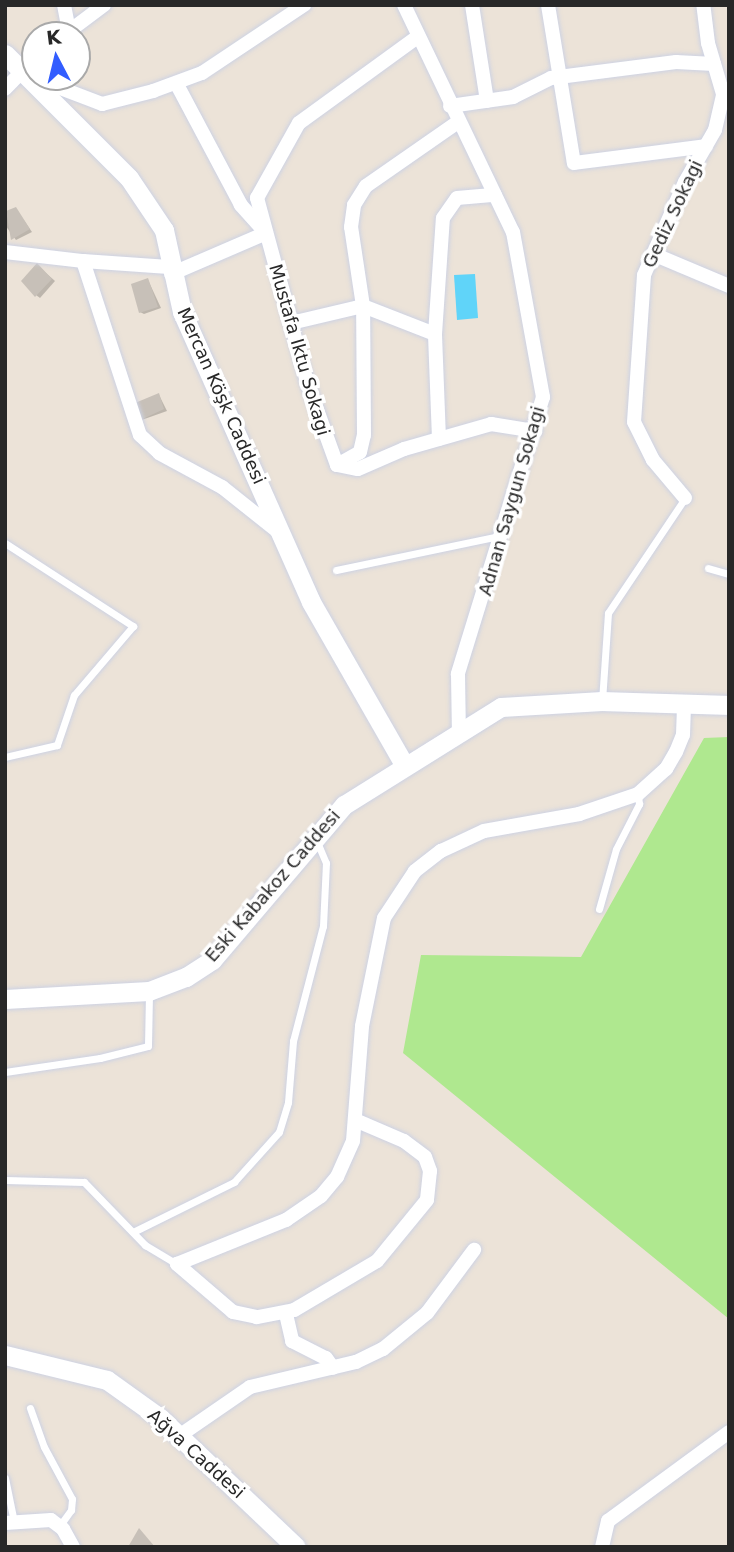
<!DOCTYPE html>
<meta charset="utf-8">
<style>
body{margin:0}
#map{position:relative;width:734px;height:1552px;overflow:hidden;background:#ece3d8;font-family:"DejaVu Sans",sans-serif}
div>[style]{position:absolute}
.green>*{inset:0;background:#afe88f}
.water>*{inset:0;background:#60d4f9}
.shadow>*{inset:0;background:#0003}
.building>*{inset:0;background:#c7c0b8}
.roads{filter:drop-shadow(0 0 2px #cdd2e3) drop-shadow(0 0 2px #cdd2e3)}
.lane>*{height:7px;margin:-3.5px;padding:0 3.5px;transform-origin:3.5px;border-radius:3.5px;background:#fff}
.street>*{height:14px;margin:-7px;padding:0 7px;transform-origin:7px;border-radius:7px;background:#fff}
.secondary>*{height:19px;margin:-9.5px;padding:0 9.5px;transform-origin:9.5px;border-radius:9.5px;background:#fff}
span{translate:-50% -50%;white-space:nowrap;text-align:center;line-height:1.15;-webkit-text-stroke:7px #fff;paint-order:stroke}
.street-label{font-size:18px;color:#282828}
.frame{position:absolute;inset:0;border:7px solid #282828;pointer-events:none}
.north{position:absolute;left:21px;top:21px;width:70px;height:70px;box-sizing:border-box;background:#fff;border:2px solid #a9a9a9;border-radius:50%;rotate:353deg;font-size:19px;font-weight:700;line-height:28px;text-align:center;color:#282828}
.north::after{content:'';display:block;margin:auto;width:24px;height:32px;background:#325dff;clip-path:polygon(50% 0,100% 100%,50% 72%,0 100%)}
</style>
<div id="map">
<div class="green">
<i style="clip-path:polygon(729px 737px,729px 1319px,403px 1053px,421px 955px,581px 957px,704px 738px)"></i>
</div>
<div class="water">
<i style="clip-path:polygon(475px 274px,478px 318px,457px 320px,454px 275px)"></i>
</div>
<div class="shadow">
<i style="clip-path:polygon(16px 209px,32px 232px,16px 240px,5px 225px,5px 216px)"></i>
<i style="clip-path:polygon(38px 266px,55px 281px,40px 298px,36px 295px)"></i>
<i style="clip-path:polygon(148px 280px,161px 308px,144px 314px,140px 312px)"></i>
<i style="clip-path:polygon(159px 395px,167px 411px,136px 422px)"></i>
</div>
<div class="building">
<i style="clip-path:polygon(16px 207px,30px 229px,11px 240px,6px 211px)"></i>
<i style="clip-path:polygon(37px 263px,52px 279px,35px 297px,21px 281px)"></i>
<i style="clip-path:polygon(148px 278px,158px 307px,139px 313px,131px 284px)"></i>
<i style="clip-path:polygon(159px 393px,164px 409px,134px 423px,135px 403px)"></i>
<i style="clip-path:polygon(139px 1528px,155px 1547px,128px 1547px)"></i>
</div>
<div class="roads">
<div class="lane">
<i style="left:5px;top:543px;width:153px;rotate:33deg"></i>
<i style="left:133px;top:626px;width:91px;rotate:130.5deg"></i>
<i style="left:74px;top:695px;width:53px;rotate:108.8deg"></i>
<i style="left:57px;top:745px;width:53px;rotate:167deg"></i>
<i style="left:708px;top:568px;width:22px;rotate:16deg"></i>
<i style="left:336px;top:570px;width:171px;rotate:-11.8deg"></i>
<i style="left:602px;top:701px;width:88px;rotate:-86.1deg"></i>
<i style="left:608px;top:613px;width:138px;rotate:-56.2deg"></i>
<i style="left:599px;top:909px;width:62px;rotate:-74.2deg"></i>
<i style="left:616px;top:849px;width:51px;rotate:-62.9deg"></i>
<i style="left:639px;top:804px;width:9px;rotate:-96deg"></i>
<i style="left:5px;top:1072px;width:96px;rotate:-8.4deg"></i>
<i style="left:100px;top:1058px;width:49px;rotate:-14deg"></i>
<i style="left:148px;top:1046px;width:54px;rotate:-88.9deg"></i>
<i style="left:5px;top:1180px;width:79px;rotate:1.5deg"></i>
<i style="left:84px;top:1182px;width:88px;rotate:45.9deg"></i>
<i style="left:145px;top:1245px;width:37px;rotate:31deg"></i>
<i style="left:133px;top:1232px;width:113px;rotate:-26.3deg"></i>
<i style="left:234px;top:1182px;width:67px;rotate:-48deg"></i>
<i style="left:279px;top:1132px;width:31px;rotate:-73deg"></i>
<i style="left:288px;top:1102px;width:61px;rotate:-85.3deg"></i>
<i style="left:293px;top:1041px;width:119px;rotate:-75.4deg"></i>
<i style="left:323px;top:926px;width:63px;rotate:-87.3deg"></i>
<i style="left:326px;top:863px;width:23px;rotate:-113deg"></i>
<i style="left:30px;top:1408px;width:41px;rotate:70.3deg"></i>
<i style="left:44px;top:1447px;width:59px;rotate:61.7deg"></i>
<i style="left:72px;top:1499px;width:11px;rotate:95deg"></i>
<i style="left:71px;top:1510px;width:19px;rotate:126deg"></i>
<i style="left:5px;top:1478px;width:45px;rotate:78.4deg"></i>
</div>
<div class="street">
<i style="left:64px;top:5px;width:25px;rotate:79deg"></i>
<i style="left:404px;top:5px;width:252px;rotate:64.4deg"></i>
<i style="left:513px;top:232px;width:168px;rotate:79.7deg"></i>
<i style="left:543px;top:397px;width:290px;rotate:107.1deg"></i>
<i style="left:458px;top:674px;width:61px;rotate:89.1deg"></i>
<i style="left:472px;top:5px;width:97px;rotate:81.1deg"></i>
<i style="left:548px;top:5px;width:160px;rotate:80.7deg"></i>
<i style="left:574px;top:163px;width:133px;rotate:-7.3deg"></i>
<i style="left:64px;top:35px;width:50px;rotate:-36.9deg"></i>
<i style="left:34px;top:78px;width:73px;rotate:20.9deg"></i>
<i style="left:102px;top:104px;width:53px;rotate:-14.3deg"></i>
<i style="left:153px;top:91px;width:52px;rotate:-20.2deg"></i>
<i style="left:202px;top:73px;width:123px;rotate:-33.7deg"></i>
<i style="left:5px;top:89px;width:43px;rotate:-45.9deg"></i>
<i style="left:450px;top:106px;width:64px;rotate:-8.1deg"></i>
<i style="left:513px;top:97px;width:42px;rotate:-26.6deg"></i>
<i style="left:551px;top:78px;width:126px;rotate:-7.3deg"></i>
<i style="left:676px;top:62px;width:38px;rotate:3deg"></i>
<i style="left:5px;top:252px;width:79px;rotate:6.6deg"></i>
<i style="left:83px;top:261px;width:183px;rotate:71.9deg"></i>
<i style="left:140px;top:435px;width:26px;rotate:43deg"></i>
<i style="left:159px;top:453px;width:72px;rotate:28.4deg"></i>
<i style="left:222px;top:487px;width:69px;rotate:38.5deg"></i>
<i style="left:653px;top:254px;width:82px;rotate:22.8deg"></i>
<i style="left:83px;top:261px;width:86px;rotate:4deg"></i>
<i style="left:171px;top:274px;width:103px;rotate:-23.3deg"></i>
<i style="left:266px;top:233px;width:38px;rotate:-132deg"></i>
<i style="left:241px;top:205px;width:138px;rotate:-118deg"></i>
<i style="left:291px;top:323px;width:74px;rotate:-13.3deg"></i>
<i style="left:363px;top:306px;width:77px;rotate:21.3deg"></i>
<i style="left:439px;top:439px;width:105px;rotate:-92.2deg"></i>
<i style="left:435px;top:334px;width:116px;rotate:-86.1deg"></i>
<i style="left:443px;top:218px;width:24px;rotate:-55deg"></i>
<i style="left:457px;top:198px;width:38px;rotate:-5deg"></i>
<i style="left:337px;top:465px;width:88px;rotate:-109.9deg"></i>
<i style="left:307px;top:382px;width:191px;rotate:-105.2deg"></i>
<i style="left:257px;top:198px;width:86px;rotate:-60.8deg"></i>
<i style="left:299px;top:123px;width:145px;rotate:-36deg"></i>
<i style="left:337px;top:465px;width:26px;rotate:-29deg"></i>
<i style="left:360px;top:452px;width:17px;rotate:-77deg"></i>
<i style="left:364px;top:435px;width:129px;rotate:-90.4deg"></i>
<i style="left:363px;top:306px;width:80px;rotate:-98.6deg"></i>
<i style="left:351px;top:227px;width:22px;rotate:-82deg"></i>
<i style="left:354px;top:205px;width:22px;rotate:-58deg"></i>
<i style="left:366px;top:186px;width:112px;rotate:-34.8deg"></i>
<i style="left:337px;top:465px;width:21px;rotate:11deg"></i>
<i style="left:358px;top:469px;width:50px;rotate:-23.5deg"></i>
<i style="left:404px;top:449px;width:91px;rotate:-16deg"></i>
<i style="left:491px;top:424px;width:45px;rotate:9deg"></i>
<i style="left:685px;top:498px;width:50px;rotate:-130.1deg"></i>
<i style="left:653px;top:460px;width:42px;rotate:-116.6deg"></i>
<i style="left:634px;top:422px;width:147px;rotate:-86.1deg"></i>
<i style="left:644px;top:275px;width:102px;rotate:-66.2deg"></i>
<i style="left:685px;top:182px;width:60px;rotate:-60deg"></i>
<i style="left:715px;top:130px;width:37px;rotate:-77deg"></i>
<i style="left:723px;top:94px;width:53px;rotate:-106.4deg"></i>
<i style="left:708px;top:43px;width:38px;rotate:-97deg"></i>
<i style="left:355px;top:1120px;width:53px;rotate:23.2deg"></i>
<i style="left:404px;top:1141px;width:26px;rotate:37deg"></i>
<i style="left:425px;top:1157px;width:15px;rotate:70deg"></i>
<i style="left:430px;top:1171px;width:29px;rotate:96deg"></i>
<i style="left:427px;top:1200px;width:79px;rotate:129.3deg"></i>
<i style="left:377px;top:1261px;width:96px;rotate:149.4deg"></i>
<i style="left:294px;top:1310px;width:38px;rotate:169deg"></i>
<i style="left:257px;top:1317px;width:25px;rotate:-168deg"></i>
<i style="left:233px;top:1312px;width:74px;rotate:-139.4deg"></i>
<i style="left:177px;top:1264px;width:118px;rotate:-22deg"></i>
<i style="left:286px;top:1220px;width:42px;rotate:-34.4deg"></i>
<i style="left:321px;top:1196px;width:25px;rotate:-50deg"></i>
<i style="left:337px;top:1177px;width:39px;rotate:-66deg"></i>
<i style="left:353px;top:1141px;width:115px;rotate:-85.5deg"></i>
<i style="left:362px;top:1026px;width:110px;rotate:-78.5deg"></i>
<i style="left:384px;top:918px;width:56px;rotate:-56.6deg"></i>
<i style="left:415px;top:871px;width:33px;rotate:-38deg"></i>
<i style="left:441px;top:851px;width:47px;rotate:-24.9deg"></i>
<i style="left:484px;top:831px;width:97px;rotate:-10.1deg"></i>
<i style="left:579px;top:814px;width:62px;rotate:-18.7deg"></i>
<i style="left:638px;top:794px;width:38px;rotate:-42deg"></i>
<i style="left:666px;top:769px;width:20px;rotate:-60deg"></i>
<i style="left:676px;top:752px;width:18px;rotate:-68deg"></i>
<i style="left:683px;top:735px;width:31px;rotate:-88deg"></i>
<i style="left:286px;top:1314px;width:28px;rotate:77deg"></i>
<i style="left:292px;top:1341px;width:38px;rotate:27deg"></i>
<i style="left:326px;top:1358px;width:12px;rotate:55deg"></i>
<i style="left:179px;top:1436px;width:86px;rotate:-34.6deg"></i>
<i style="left:250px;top:1387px;width:109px;rotate:-13.3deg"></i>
<i style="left:356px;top:1362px;width:30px;rotate:-26deg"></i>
<i style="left:383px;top:1349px;width:57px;rotate:-39.3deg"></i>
<i style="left:427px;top:1313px;width:79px;rotate:-53.3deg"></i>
<i style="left:5px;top:1523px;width:46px;rotate:-3.7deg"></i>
<i style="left:51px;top:1520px;width:15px;rotate:37deg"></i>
<i style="left:63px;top:1529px;width:21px;rotate:61deg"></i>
<i style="left:602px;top:1547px;width:27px;rotate:-77deg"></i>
<i style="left:608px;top:1521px;width:150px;rotate:-36.3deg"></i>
</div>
<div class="secondary">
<i style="left:5px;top:54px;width:175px;rotate:45deg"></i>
<i style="left:129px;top:178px;width:63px;rotate:56.1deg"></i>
<i style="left:164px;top:230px;width:84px;rotate:77.6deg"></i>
<i style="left:182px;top:312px;width:317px;rotate:66deg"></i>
<i style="left:311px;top:602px;width:189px;rotate:60.2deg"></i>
<i style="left:5px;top:999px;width:144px;rotate:-3.2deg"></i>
<i style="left:149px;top:991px;width:40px;rotate:-21deg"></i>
<i style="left:186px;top:977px;width:31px;rotate:-33deg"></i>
<i style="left:212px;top:960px;width:204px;rotate:-49.6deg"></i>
<i style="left:344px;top:805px;width:185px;rotate:-32deg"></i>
<i style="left:501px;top:707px;width:101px;rotate:-3.4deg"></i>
<i style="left:602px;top:701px;width:127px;rotate:1.8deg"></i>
<i style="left:5px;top:1355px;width:105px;rotate:13.8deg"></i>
<i style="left:107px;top:1380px;width:65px;rotate:35.6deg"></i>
<i style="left:160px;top:1418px;width:187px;rotate:43.5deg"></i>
</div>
</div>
<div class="street-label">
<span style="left:673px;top:214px;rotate:-65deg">Gediz Sokagi</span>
<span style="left:299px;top:350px;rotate:74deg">Mustafa Iktu Sokagi</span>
<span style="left:221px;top:396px;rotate:66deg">Mercan Köşk Caddesi</span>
<span style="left:512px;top:501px;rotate:-74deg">Adnan Saygun Sokagi</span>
<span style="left:273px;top:886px;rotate:-49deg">Eski Kabakoz Caddesi</span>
<span style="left:196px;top:1454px;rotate:42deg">Ağva Caddesi</span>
</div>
<div class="frame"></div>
<div class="north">K</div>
</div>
